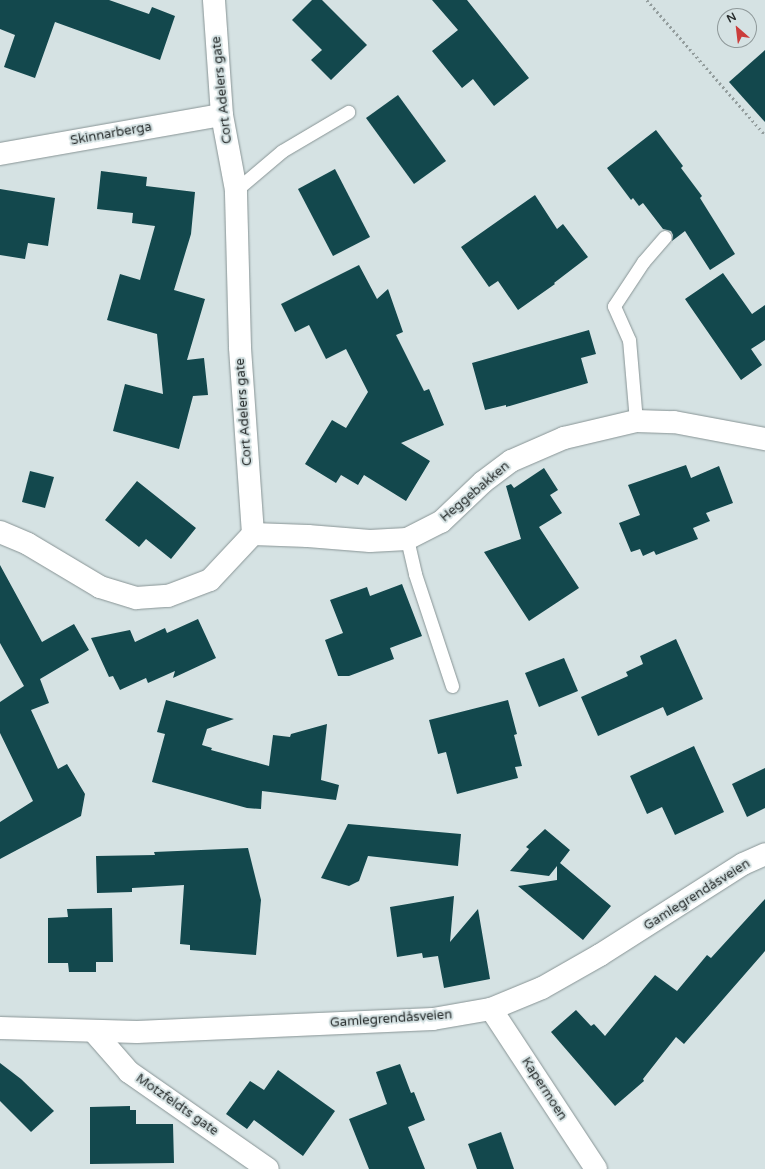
<!DOCTYPE html>
<meta charset="utf-8">
<style>
body{margin:0}
#map{position:relative;width:765px;height:1169px;overflow:hidden;background:#d5e2e3;font-family:"Varela Round",sans-serif}
div>[style]{position:absolute}
.building>*{inset:0;background:#13484d}
.path>*{height:2.5px;margin-top:-1.25px;transform-origin:0;background:repeating-linear-gradient(90deg,#939d9d 0 2px,transparent 0 5px)}
.roads{filter:drop-shadow(0 0 1px #889495) drop-shadow(0 0 1px #889495)}
.lane>*{height:13px;margin:-6.5px;padding:0 6.5px;transform-origin:6.5px;border-radius:6.5px;background:#fff}
.street>*{height:22px;margin:-11px;padding:0 11px;transform-origin:11px;border-radius:11px;background:#fff}
span{translate:-50% -50%;white-space:nowrap;text-align:center;line-height:1.15;-webkit-text-stroke:4px #d5e2e3;paint-order:stroke}
.street-label{font-size:13px;color:#272c2c}
.north{position:absolute;left:717px;top:8px;width:40px;height:40px;box-sizing:border-box;background:#d5e2e3;border:1px solid #8f999a;border-radius:50%;rotate:332deg;font-size:11px;font-weight:700;line-height:16px;text-align:center;color:#272c2c}
.north::after{content:'';display:block;margin:auto;width:14px;height:18px;background:#cb3d3b;clip-path:polygon(50% 0,100% 100%,50% 72%,0 100%)}
</style>
<div id="map">
<div class="building">
<i style="clip-path:polygon(0 0,109px 0,149px 14px,152px 7px,175px 16px,160px 60px,55px 22px,35px 78px,4px 67px,15px 35px,0 29px)"></i>
<i style="clip-path:polygon(312px 0,322px 0,367px 45px,331px 80px,311px 60px,322px 50px,292px 20px)"></i>
<i style="clip-path:polygon(432px 0,467px 0,529px 78px,494px 106px,473px 79px,462px 88px,432px 51px,458px 30px)"></i>
<i style="clip-path:polygon(765px 50px,765px 122px,729px 82px)"></i>
<i style="clip-path:polygon(398px 95px,446px 161px,414px 184px,366px 118px)"></i>
<i style="clip-path:polygon(656px 130px,683px 166px,681px 168px,702px 196px,700px 198px,735px 254px,710px 270px,685px 231px,672px 241px,673px 235px,671px 231px,663px 229px,643px 203px,639px 206px,633px 198px,631px 200px,607px 168px)"></i>
<i style="clip-path:polygon(335px 169px,370px 237px,333px 256px,298px 189px)"></i>
<i style="clip-path:polygon(101px 171px,147px 177px,146px 186px,195px 192px,191px 234px,174px 290px,205px 299px,187px 360px,204px 358px,208px 395px,193px 396px,179px 449px,113px 431px,125px 384px,163px 394px,157px 334px,107px 320px,120px 274px,140px 280px,155px 226px,132px 223px,133px 213px,97px 209px)"></i>
<i style="clip-path:polygon(0 189px,55px 198px,48px 246px,28px 243px,25px 259px,0 255px)"></i>
<i style="clip-path:polygon(535px 195px,557px 229px,563px 224px,588px 257px,554px 283px,555px 284px,518px 310px,498px 281px,489px 287px,461px 247px)"></i>
<i style="clip-path:polygon(359px 265px,377px 299px,388px 289px,403px 332px,396px 335px,424px 391px,429px 389px,444px 425px,401px 443px,430px 461px,406px 501px,364px 475px,358px 485px,341px 475px,336px 483px,305px 464px,332px 420px,346px 428px,368px 392px,346px 349px,326px 359px,309px 325px,295px 332px,281px 304px)"></i>
<i style="clip-path:polygon(723px 273px,752px 314px,765px 305px,765px 340px,751px 349px,762px 365px,741px 380px,685px 299px)"></i>
<i style="clip-path:polygon(589px 330px,596px 354px,581px 358px,588px 383px,506px 407px,506px 405px,485px 410px,472px 363px)"></i>
<i style="clip-path:polygon(686px 465px,691px 478px,719px 466px,733px 503px,706px 513px,710px 521px,693px 528px,698px 539px,656px 555px,654px 551px,643px 556px,640px 549px,631px 552px,619px 523px,640px 515px,628px 485px)"></i>
<i style="clip-path:polygon(544px 468px,558px 490px,550px 495px,562px 513px,539px 527px,579px 588px,529px 621px,484px 552px,521px 539px,506px 486px,511px 484px,514px 488px)"></i>
<i style="clip-path:polygon(30px 471px,54px 477px,45px 508px,22px 502px)"></i>
<i style="clip-path:polygon(137px 481px,196px 528px,171px 559px,146px 539px,139px 547px,105px 520px)"></i>
<i style="clip-path:polygon(0 565px,42px 642px,74px 624px,89px 650px,40px 679px,49px 703px,31px 710px,58px 769px,67px 764px,85px 794px,81px 816px,0 859px,0 822px,33px 801px,0 733px,0 702px,24px 686px,0 643px)"></i>
<i style="clip-path:polygon(402px 584px,422px 636px,390px 648px,394px 659px,349px 676px,338px 676px,325px 640px,343px 633px,330px 600px,367px 587px,370px 596px)"></i>
<i style="clip-path:polygon(198px 619px,216px 658px,173px 678px,175px 671px,148px 683px,146px 678px,120px 690px,113px 676px,109px 677px,91px 638px,130px 630px,135px 642px,165px 628px,167px 633px)"></i>
<i style="clip-path:polygon(676px 639px,703px 699px,667px 716px,663px 707px,598px 736px,581px 697px,628px 676px,626px 672px,643px 664px,640px 656px)"></i>
<i style="clip-path:polygon(564px 658px,578px 691px,539px 707px,525px 673px)"></i>
<i style="clip-path:polygon(166px 700px,234px 719px,207px 729px,202px 745px,212px 748px,211px 750px,269px 766px,273px 735px,290px 737px,291px 734px,327px 724px,321px 780px,339px 785px,336px 800px,262px 791px,261px 809px,247px 808px,152px 782px,165px 734px,157px 732px)"></i>
<i style="clip-path:polygon(508px 700px,517px 734px,514px 735px,522px 766px,515px 767px,518px 778px,457px 794px,446px 752px,438px 754px,429px 720px)"></i>
<i style="clip-path:polygon(694px 746px,724px 812px,675px 835px,662px 807px,647px 814px,630px 776px)"></i>
<i style="clip-path:polygon(765px 768px,765px 808px,747px 817px,732px 784px)"></i>
<i style="clip-path:polygon(348px 824px,461px 834px,458px 866px,368px 856px,359px 881px,349px 886px,321px 878px)"></i>
<i style="clip-path:polygon(545px 829px,570px 850px,560px 863px,611px 906px,583px 940px,518px 886px,557px 880px,557px 866px,549px 876px,510px 871px,529px 849px,526px 847px)"></i>
<i style="clip-path:polygon(248px 848px,261px 900px,256px 955px,190px 950px,190px 945px,180px 944px,184px 885px,132px 888px,132px 892px,97px 893px,96px 856px,155px 855px,154px 852px)"></i>
<i style="clip-path:polygon(454px 896px,450px 942px,478px 909px,490px 979px,444px 988px,438px 956px,423px 958px,422px 953px,397px 957px,390px 907px)"></i>
<i style="clip-path:polygon(765px 899px,765px 951px,684px 1044px,676px 1037px,643px 1079px,644px 1081px,615px 1106px,551px 1032px,576px 1010px,591px 1026px,594px 1024px,605px 1036px,655px 975px,677px 991px,707px 955px,711px 958px)"></i>
<i style="clip-path:polygon(112px 908px,113px 962px,96px 962px,96px 972px,69px 972px,68px 963px,48px 963px,48px 918px,68px 917px,67px 909px)"></i>
<i style="clip-path:polygon(0 1063px,21px 1079px,54px 1111px,31px 1132px,0 1101px)"></i>
<i style="clip-path:polygon(400px 1064px,411px 1093px,414px 1092px,425px 1120px,408px 1127px,425px 1169px,369px 1169px,349px 1119px,387px 1104px,376px 1072px)"></i>
<i style="clip-path:polygon(278px 1070px,335px 1111px,303px 1156px,254px 1120px,247px 1129px,226px 1114px,250px 1081px,264px 1090px)"></i>
<i style="clip-path:polygon(130px 1106px,130px 1110px,136px 1110px,136px 1124px,173px 1124px,174px 1163px,90px 1164px,90px 1107px)"></i>
<i style="clip-path:polygon(501px 1132px,514px 1169px,477px 1169px,468px 1144px)"></i>
</div>
<div class="path">
<i style="left:647px;top:0;width:179px;rotate:48.8deg"></i>
</div>
<div class="roads">
<div class="lane">
<i style="left:236px;top:190px;width:60px;rotate:-40.3deg"></i>
<i style="left:282px;top:151px;width:77px;rotate:-30.6deg"></i>
<i style="left:636px;top:421px;width:81px;rotate:-94.9deg"></i>
<i style="left:629px;top:340px;width:37px;rotate:-114deg"></i>
<i style="left:614px;top:306px;width:53px;rotate:-56.6deg"></i>
<i style="left:643px;top:262px;width:33px;rotate:-49deg"></i>
<i style="left:407px;top:539px;width:36px;rotate:77deg"></i>
<i style="left:415px;top:574px;width:118px;rotate:71.7deg"></i>
</div>
<div class="street">
<i style="left:0;top:154px;width:225px;rotate:-10deg"></i>
<i style="left:0;top:532px;width:30px;rotate:23deg"></i>
<i style="left:28px;top:544px;width:84px;rotate:30.8deg"></i>
<i style="left:100px;top:587px;width:38px;rotate:17deg"></i>
<i style="left:136px;top:598px;width:32px;rotate:-4deg"></i>
<i style="left:168px;top:596px;width:45px;rotate:-20.9deg"></i>
<i style="left:210px;top:580px;width:63px;rotate:-46.9deg"></i>
<i style="left:253px;top:534px;width:187px;rotate:-94deg"></i>
<i style="left:240px;top:347px;width:157px;rotate:-91.5deg"></i>
<i style="left:236px;top:190px;width:76px;rotate:-100.6deg"></i>
<i style="left:222px;top:115px;width:115px;rotate:-94deg"></i>
<i style="left:253px;top:534px;width:55px;rotate:2.1deg"></i>
<i style="left:308px;top:536px;width:62px;rotate:4.6deg"></i>
<i style="left:370px;top:541px;width:37px;rotate:-3deg"></i>
<i style="left:407px;top:539px;width:38px;rotate:-27deg"></i>
<i style="left:441px;top:522px;width:58px;rotate:-43.6deg"></i>
<i style="left:483px;top:482px;width:35px;rotate:-37deg"></i>
<i style="left:511px;top:461px;width:58px;rotate:-23.5deg"></i>
<i style="left:564px;top:438px;width:74px;rotate:-13.3deg"></i>
<i style="left:636px;top:421px;width:38px;rotate:2deg"></i>
<i style="left:674px;top:422px;width:93px;rotate:10.6deg"></i>
<i style="left:491px;top:1009px;width:191px;rotate:56.7deg"></i>
<i style="left:0;top:1028px;width:137px;rotate:1.7deg"></i>
<i style="left:137px;top:1032px;width:296px;rotate:-2.5deg"></i>
<i style="left:433px;top:1019px;width:59px;rotate:-9.8deg"></i>
<i style="left:491px;top:1009px;width:55px;rotate:-22.4deg"></i>
<i style="left:542px;top:988px;width:67px;rotate:-29.6deg"></i>
<i style="left:600px;top:955px;width:169px;rotate:-32.5deg"></i>
<i style="left:743px;top:864px;width:24px;rotate:-24deg"></i>
<i style="left:94px;top:1032px;width:53px;rotate:48.8deg"></i>
<i style="left:129px;top:1072px;width:169px;rotate:34.9deg"></i>
</div>
</div>
<div class="street-label">
<span style="left:222px;top:90px;rotate:-96deg">Cort Adelers gate</span>
<span style="left:111px;top:134px;rotate:-10deg">Skinnarberga</span>
<span style="left:244px;top:412px;rotate:-94deg">Cort Adelers gate</span>
<span style="left:475px;top:492px;rotate:-40deg">Heggebakken</span>
<span style="left:697px;top:895px;rotate:-32deg">Gamlegrendåsveien</span>
<span style="left:391px;top:1019px;rotate:-4deg">Gamlegrendåsveien</span>
<span style="left:544px;top:1089px;rotate:57deg">Kapermoen</span>
<span style="left:177px;top:1105px;rotate:35deg">Motzfeldts gate</span>
</div>
<div class="north">N</div>
</div>
